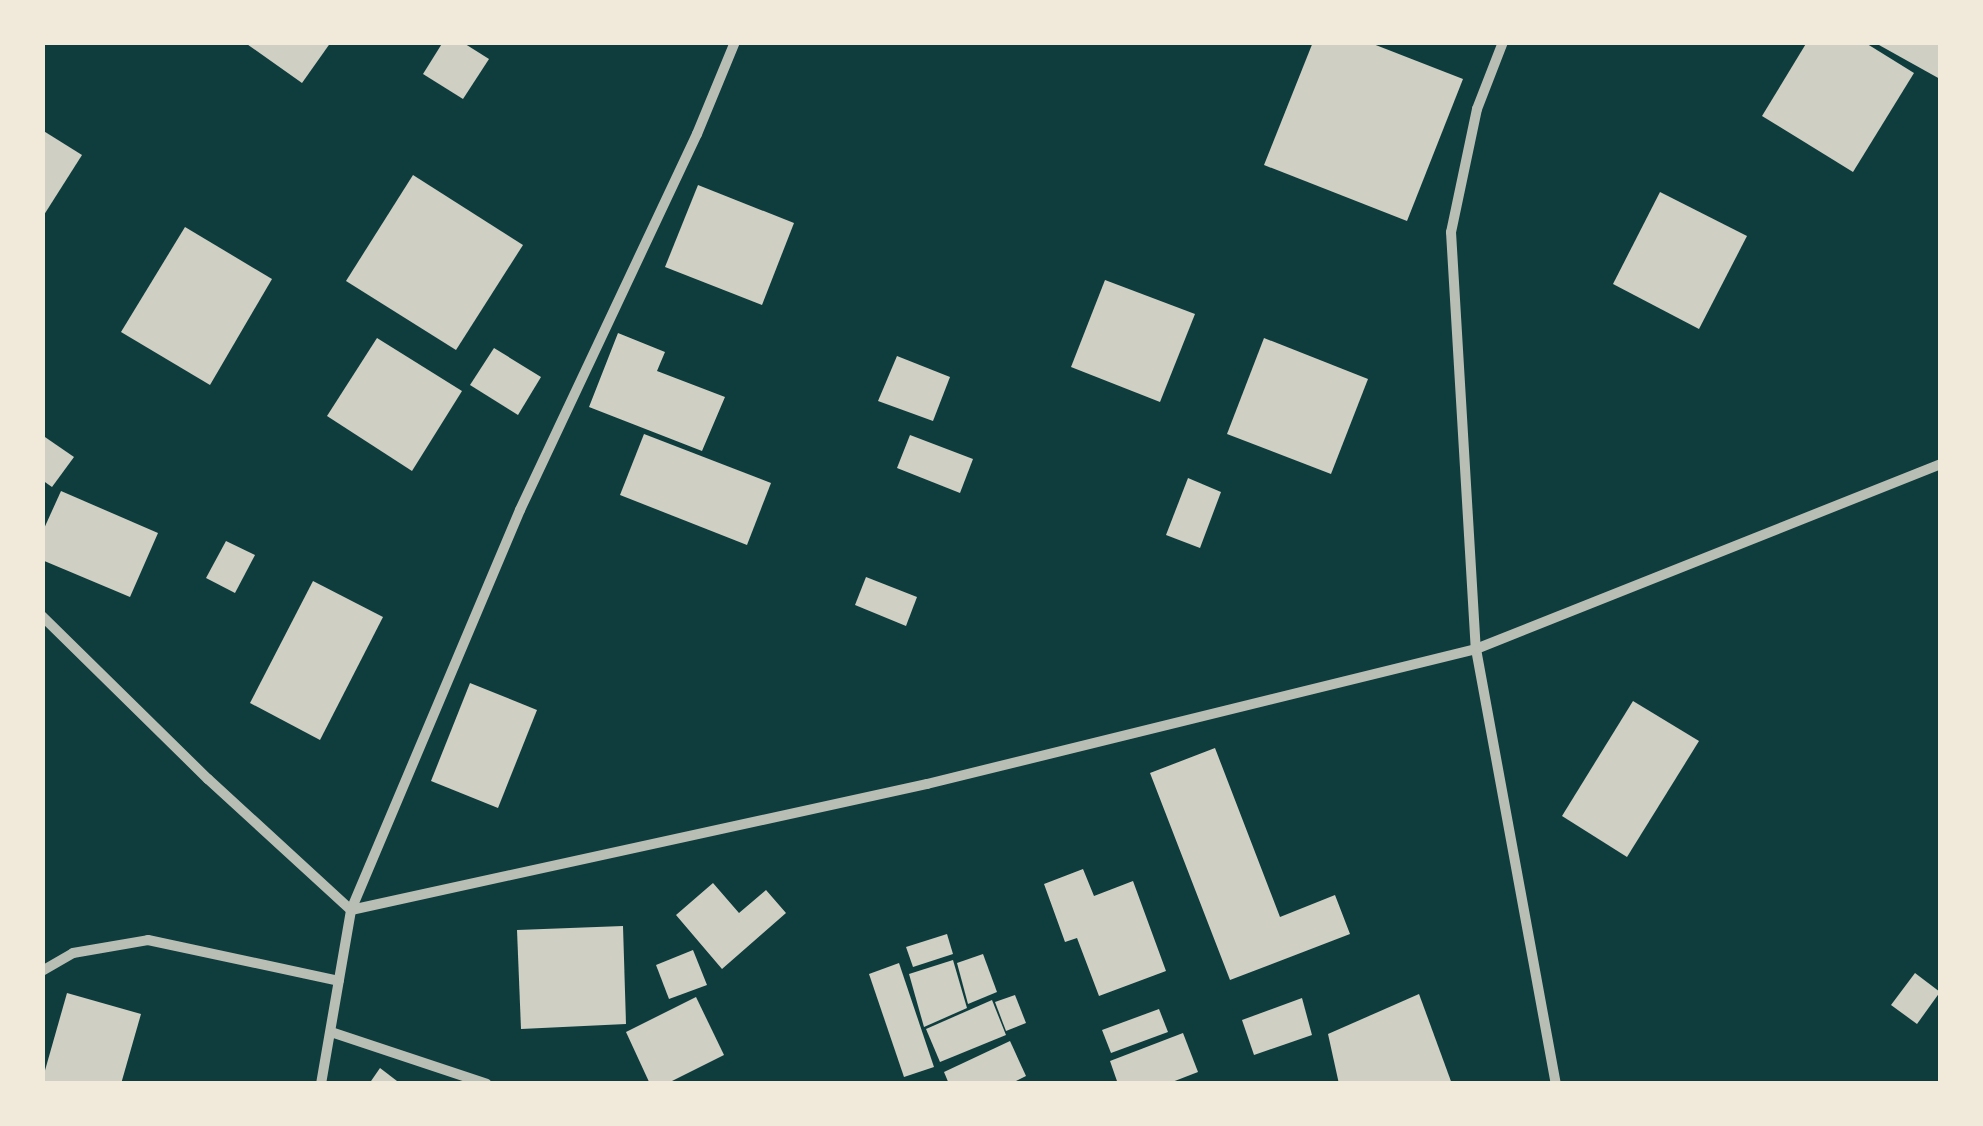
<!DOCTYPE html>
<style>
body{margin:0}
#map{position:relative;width:1983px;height:1126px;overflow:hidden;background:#0f3d3e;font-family:"DejaVu Sans",sans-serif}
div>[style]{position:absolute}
.building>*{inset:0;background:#cfcfc3}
.minor>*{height:10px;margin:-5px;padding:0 5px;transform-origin:5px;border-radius:5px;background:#b8beb3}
span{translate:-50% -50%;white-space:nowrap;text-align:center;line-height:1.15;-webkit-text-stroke:10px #f1e9da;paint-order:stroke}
.frame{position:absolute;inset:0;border:45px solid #f1e9da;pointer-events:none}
</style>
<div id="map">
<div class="building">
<i style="clip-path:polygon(244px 42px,331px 42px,302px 83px)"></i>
<i style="clip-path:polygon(443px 42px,462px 42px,489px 59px,463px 99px,423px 74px)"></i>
<i style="clip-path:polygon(1313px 42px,1368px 42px,1463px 79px,1407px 221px,1264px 165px)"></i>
<i style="clip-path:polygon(1807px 42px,1864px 42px,1914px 73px,1853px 172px,1762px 116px)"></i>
<i style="clip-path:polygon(1881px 42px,1940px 42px,1940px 79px,1879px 45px)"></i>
<i style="clip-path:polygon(42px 130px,82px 155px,42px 218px)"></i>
<i style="clip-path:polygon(413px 175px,523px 245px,456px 350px,346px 281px)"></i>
<i style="clip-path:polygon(698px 185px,794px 223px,762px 305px,665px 267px)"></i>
<i style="clip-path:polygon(1660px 192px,1747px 236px,1699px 329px,1613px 284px)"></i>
<i style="clip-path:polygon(185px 227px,272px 279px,210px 385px,121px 332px)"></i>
<i style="clip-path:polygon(1105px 280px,1195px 314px,1160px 402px,1071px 367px)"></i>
<i style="clip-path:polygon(618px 333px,665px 352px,657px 371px,725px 397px,702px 451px,589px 407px)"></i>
<i style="clip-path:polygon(377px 338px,462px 391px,412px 471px,327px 416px)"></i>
<i style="clip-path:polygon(1264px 338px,1368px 379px,1331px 474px,1227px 434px)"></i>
<i style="clip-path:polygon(494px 348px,541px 377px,518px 415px,470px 385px)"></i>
<i style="clip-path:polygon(897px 356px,950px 377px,933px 421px,878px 401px)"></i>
<i style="clip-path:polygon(644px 434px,771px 483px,747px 545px,620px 495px)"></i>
<i style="clip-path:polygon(42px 435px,74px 457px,52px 487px,42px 480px)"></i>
<i style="clip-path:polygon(910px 435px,973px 459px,960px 493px,897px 468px)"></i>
<i style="clip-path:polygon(1188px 478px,1221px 492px,1200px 548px,1166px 535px)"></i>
<i style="clip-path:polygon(61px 491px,158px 533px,130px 597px,42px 560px,42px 533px)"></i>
<i style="clip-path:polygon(226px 541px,255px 555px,235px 593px,206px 578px)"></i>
<i style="clip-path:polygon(866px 577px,917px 597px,906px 626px,855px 605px)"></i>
<i style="clip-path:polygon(313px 581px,383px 617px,320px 740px,250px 703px)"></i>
<i style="clip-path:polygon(470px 683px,537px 710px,498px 808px,431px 781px)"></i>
<i style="clip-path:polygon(1633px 701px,1699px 741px,1627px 857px,1562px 816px)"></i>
<i style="clip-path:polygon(1215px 748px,1280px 917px,1335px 895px,1350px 934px,1230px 980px,1150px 773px)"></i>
<i style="clip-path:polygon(1083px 869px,1094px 896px,1133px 881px,1166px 971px,1099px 996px,1077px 938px,1065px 942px,1044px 884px)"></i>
<i style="clip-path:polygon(713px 883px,739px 913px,766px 890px,786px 913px,722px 969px,676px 915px)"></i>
<i style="clip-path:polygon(623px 926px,626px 1024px,521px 1029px,517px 930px)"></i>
<i style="clip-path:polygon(947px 934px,953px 954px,913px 967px,906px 947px)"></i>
<i style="clip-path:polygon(693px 950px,707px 985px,669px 999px,656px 965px)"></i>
<i style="clip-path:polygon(983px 954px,997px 992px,968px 1004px,957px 963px)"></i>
<i style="clip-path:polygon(953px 960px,967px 1008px,924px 1027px,909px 974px)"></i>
<i style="clip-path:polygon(899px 963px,934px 1067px,904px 1077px,869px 974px)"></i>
<i style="clip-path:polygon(1915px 973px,1940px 992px,1917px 1024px,1891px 1005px)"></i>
<i style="clip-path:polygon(67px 993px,141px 1014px,121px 1084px,42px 1081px)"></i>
<i style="clip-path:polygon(1419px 994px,1452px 1084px,1339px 1084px,1328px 1034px)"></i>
<i style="clip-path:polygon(1015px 995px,1026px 1023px,1006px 1031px,995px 1002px)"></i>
<i style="clip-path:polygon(696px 997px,724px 1055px,666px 1084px,650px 1084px,626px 1032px)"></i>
<i style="clip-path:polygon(1302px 998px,1312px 1035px,1254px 1055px,1242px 1020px)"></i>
<i style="clip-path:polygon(992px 1000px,1006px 1035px,940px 1062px,926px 1029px)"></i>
<i style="clip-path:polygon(1159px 1009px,1168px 1032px,1111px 1053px,1102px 1030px)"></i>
<i style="clip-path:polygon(1183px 1033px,1198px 1072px,1167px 1084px,1118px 1084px,1110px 1061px)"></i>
<i style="clip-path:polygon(1010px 1041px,1026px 1076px,1010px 1084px,949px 1084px,944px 1072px)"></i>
<i style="clip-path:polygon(380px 1068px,397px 1081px,395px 1084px,369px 1084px)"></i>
</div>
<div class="minor">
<i style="left:1503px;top:42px;width:72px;rotate:111.2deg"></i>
<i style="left:1477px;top:109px;width:126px;rotate:101.9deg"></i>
<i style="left:1451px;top:232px;width:418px;rotate:86.6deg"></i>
<i style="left:1476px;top:649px;width:442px;rotate:79.6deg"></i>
<i style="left:42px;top:616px;width:233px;rotate:44.5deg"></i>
<i style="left:208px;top:779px;width:194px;rotate:42.5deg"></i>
<i style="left:351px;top:910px;width:590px;rotate:-12.34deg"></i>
<i style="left:927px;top:784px;width:565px;rotate:-13.82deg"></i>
<i style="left:1476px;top:649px;width:500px;rotate:-21.7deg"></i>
<i style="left:42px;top:971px;width:36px;rotate:-30deg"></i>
<i style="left:73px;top:953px;width:76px;rotate:-9.8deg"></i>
<i style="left:148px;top:940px;width:195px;rotate:12.1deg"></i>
<i style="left:331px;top:1032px;width:164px;rotate:18.4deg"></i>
<i style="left:321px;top:1084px;width:177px;rotate:-80.2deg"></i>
<i style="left:351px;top:910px;width:434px;rotate:-67.1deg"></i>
<i style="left:520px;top:510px;width:416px;rotate:-64.8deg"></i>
<i style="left:697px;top:134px;width:100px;rotate:-67.6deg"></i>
</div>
<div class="frame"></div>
</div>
